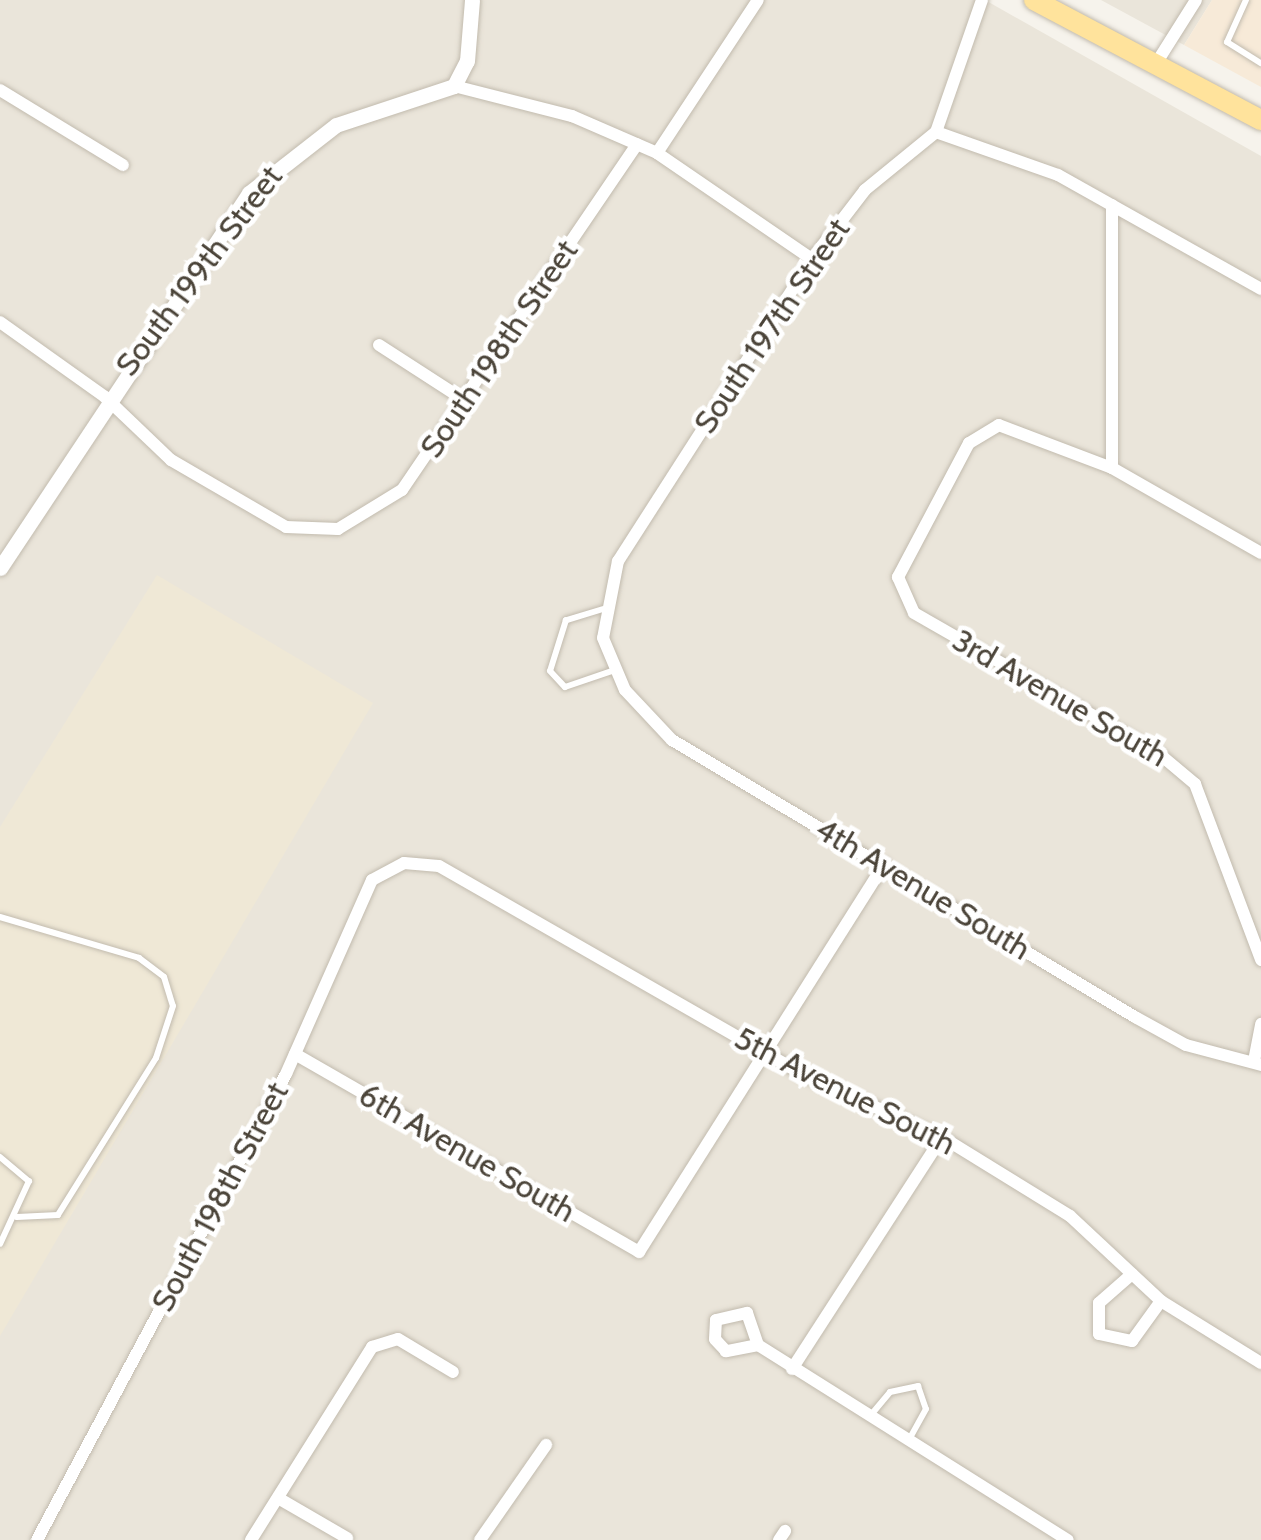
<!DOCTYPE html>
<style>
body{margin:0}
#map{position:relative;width:1261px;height:1540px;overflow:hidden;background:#f6f3ec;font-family:Cabin,sans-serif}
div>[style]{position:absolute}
.residential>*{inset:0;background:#eae5da}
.commercial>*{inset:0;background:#f7ead8}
.education>*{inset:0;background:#efe8d6}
.roads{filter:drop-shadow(0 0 2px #c2bbae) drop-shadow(0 0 2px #c2bbae)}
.service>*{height:6px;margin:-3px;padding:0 3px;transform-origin:3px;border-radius:3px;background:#fff}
.minor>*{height:12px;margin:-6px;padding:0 6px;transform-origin:6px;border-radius:6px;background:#fff}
.tertiary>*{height:15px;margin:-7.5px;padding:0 7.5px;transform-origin:7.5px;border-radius:7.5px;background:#fff}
.primary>*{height:20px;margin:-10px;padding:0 10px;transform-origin:10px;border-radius:10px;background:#ffe39c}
span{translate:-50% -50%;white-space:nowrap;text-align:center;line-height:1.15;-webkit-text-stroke:9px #fff;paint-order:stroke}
.street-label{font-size:32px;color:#4b4439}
</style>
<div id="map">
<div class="residential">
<i style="clip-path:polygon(0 0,985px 0,1261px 156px,1261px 1540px,0 1540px)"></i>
<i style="clip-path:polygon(1101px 0,1212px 0,1184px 45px)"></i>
</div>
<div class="commercial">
<i style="clip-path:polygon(1212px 0,1261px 0,1261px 87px,1184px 45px)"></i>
</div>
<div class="education">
<i style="clip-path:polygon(157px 575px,373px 703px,0 1336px,0 827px)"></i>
</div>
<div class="roads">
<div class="service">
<i style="left:1246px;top:0;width:46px;rotate:114.3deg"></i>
<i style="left:1227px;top:42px;width:40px;rotate:32deg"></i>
<i style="left:603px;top:609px;width:39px;rotate:163deg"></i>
<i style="left:566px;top:620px;width:53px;rotate:107.4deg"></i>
<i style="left:550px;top:671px;width:22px;rotate:47deg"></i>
<i style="left:565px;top:687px;width:53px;rotate:-18.8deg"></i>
<i style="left:0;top:917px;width:145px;rotate:16.4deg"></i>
<i style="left:139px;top:958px;width:31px;rotate:37deg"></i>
<i style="left:164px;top:977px;width:30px;rotate:73deg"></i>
<i style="left:173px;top:1006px;width:55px;rotate:108.1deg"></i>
<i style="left:156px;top:1058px;width:185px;rotate:122deg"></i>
<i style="left:58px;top:1215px;width:41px;rotate:177.2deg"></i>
<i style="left:0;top:1157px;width:38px;rotate:40deg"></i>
<i style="left:29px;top:1181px;width:69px;rotate:114.7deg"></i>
<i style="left:870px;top:1416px;width:31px;rotate:-50deg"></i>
<i style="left:890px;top:1392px;width:29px;rotate:-12deg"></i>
<i style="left:918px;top:1386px;width:24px;rotate:71deg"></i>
<i style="left:926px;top:1409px;width:33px;rotate:119deg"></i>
</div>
<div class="minor">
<i style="left:982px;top:0;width:140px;rotate:109.2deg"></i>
<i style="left:936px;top:132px;width:92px;rotate:140.8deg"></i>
<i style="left:865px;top:190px;width:87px;rotate:127.5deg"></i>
<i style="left:812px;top:259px;width:359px;rotate:122.7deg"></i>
<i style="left:618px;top:561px;width:78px;rotate:101deg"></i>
<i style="left:603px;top:638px;width:56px;rotate:67.1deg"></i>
<i style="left:625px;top:690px;width:69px;rotate:46.8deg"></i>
<i style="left:672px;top:740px;width:540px;rotate:30.89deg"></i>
<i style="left:1135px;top:1017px;width:58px;rotate:28.8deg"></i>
<i style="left:1186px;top:1045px;width:78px;rotate:14.9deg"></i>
<i style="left:1157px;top:62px;width:73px;rotate:-57.8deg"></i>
<i style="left:454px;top:86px;width:122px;rotate:14.3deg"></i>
<i style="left:572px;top:116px;width:93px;rotate:23.5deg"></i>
<i style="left:657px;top:153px;width:188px;rotate:34.4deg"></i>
<i style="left:0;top:90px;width:144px;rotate:31.4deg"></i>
<i style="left:936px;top:132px;width:129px;rotate:19.4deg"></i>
<i style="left:1058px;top:175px;width:233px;rotate:29.3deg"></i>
<i style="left:657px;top:153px;width:183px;rotate:-56.6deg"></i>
<i style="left:0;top:322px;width:129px;rotate:35.5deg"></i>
<i style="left:105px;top:397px;width:91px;rotate:43.7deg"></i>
<i style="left:171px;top:460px;width:133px;rotate:30.2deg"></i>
<i style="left:286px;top:527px;width:52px;rotate:2.2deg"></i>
<i style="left:338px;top:529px;width:75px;rotate:-31.4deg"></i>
<i style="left:402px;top:490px;width:418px;rotate:-55.8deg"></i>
<i style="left:379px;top:345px;width:105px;rotate:32.9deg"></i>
<i style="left:1112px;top:468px;width:263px;rotate:-90deg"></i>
<i style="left:1261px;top:553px;width:172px;rotate:-150.3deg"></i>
<i style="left:1112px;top:468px;width:121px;rotate:-159.2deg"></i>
<i style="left:999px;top:425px;width:35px;rotate:149deg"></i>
<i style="left:969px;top:443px;width:152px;rotate:117.9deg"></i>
<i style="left:898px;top:577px;width:39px;rotate:66deg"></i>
<i style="left:914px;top:613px;width:280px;rotate:29.8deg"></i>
<i style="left:1157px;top:752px;width:50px;rotate:40.1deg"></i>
<i style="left:1195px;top:784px;width:188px;rotate:69.4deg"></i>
<i style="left:295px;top:1054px;width:397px;rotate:29.9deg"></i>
<i style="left:639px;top:1252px;width:459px;rotate:-57.7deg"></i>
<i style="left:1254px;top:1061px;width:38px;rotate:-79deg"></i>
<i style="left:1132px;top:1274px;width:44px;rotate:138.7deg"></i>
<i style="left:1099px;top:1303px;width:31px;rotate:90deg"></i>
<i style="left:1099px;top:1334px;width:34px;rotate:12deg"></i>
<i style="left:1132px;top:1341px;width:49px;rotate:-54.1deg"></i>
<i style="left:758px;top:1345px;width:33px;rotate:169deg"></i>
<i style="left:726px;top:1351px;width:16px;rotate:-133deg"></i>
<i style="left:715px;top:1339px;width:19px;rotate:-87deg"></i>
<i style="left:716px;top:1320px;width:32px;rotate:-13deg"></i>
<i style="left:747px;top:1313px;width:34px;rotate:71deg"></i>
<i style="left:758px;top:1345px;width:366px;rotate:32.2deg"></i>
<i style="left:792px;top:1369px;width:276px;rotate:-57.1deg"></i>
<i style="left:278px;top:1498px;width:80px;rotate:30.1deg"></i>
<i style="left:37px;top:1540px;width:528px;rotate:-61.88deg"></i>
<i style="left:286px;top:1074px;width:212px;rotate:-66.1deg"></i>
<i style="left:372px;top:880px;width:36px;rotate:-28deg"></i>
<i style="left:404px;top:863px;width:35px;rotate:5deg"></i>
<i style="left:439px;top:866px;width:421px;rotate:29.8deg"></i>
<i style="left:804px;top:1075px;width:151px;rotate:24.2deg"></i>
<i style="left:942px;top:1137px;width:150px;rotate:31.7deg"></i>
<i style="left:1070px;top:1216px;width:125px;rotate:43deg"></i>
<i style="left:1161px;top:1301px;width:118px;rotate:31.8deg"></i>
<i style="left:251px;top:1540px;width:228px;rotate:-57.9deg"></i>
<i style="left:372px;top:1347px;width:27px;rotate:-17deg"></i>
<i style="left:398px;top:1339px;width:64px;rotate:31deg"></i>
<i style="left:480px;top:1540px;width:116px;rotate:-55.2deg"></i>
<i style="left:779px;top:1540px;width:11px;rotate:-56deg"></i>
</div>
<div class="tertiary">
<i style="left:0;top:568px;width:450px;rotate:-56.4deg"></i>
<i style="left:249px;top:193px;width:110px;rotate:-38deg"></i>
<i style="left:336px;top:125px;width:124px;rotate:-18.3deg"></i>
<i style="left:454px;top:86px;width:28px;rotate:-63deg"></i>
<i style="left:467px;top:61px;width:61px;rotate:-85.3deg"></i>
</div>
<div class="primary">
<i style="left:1034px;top:0;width:257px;rotate:27.9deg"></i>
</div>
</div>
<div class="street-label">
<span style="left:199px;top:271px;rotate:-53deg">South 199th Street</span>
<span style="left:772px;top:326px;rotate:-56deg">South 197th Street</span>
<span style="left:499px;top:349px;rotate:-56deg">South 198th Street</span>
<span style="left:1060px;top:698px;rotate:30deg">3rd Avenue South</span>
<span style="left:923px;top:889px;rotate:31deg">4th Avenue South</span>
<span style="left:845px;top:1091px;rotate:27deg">5th Avenue South</span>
<span style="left:467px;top:1153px;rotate:30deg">6th Avenue South</span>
<span style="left:220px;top:1197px;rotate:-62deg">South 198th Street</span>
</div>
</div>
